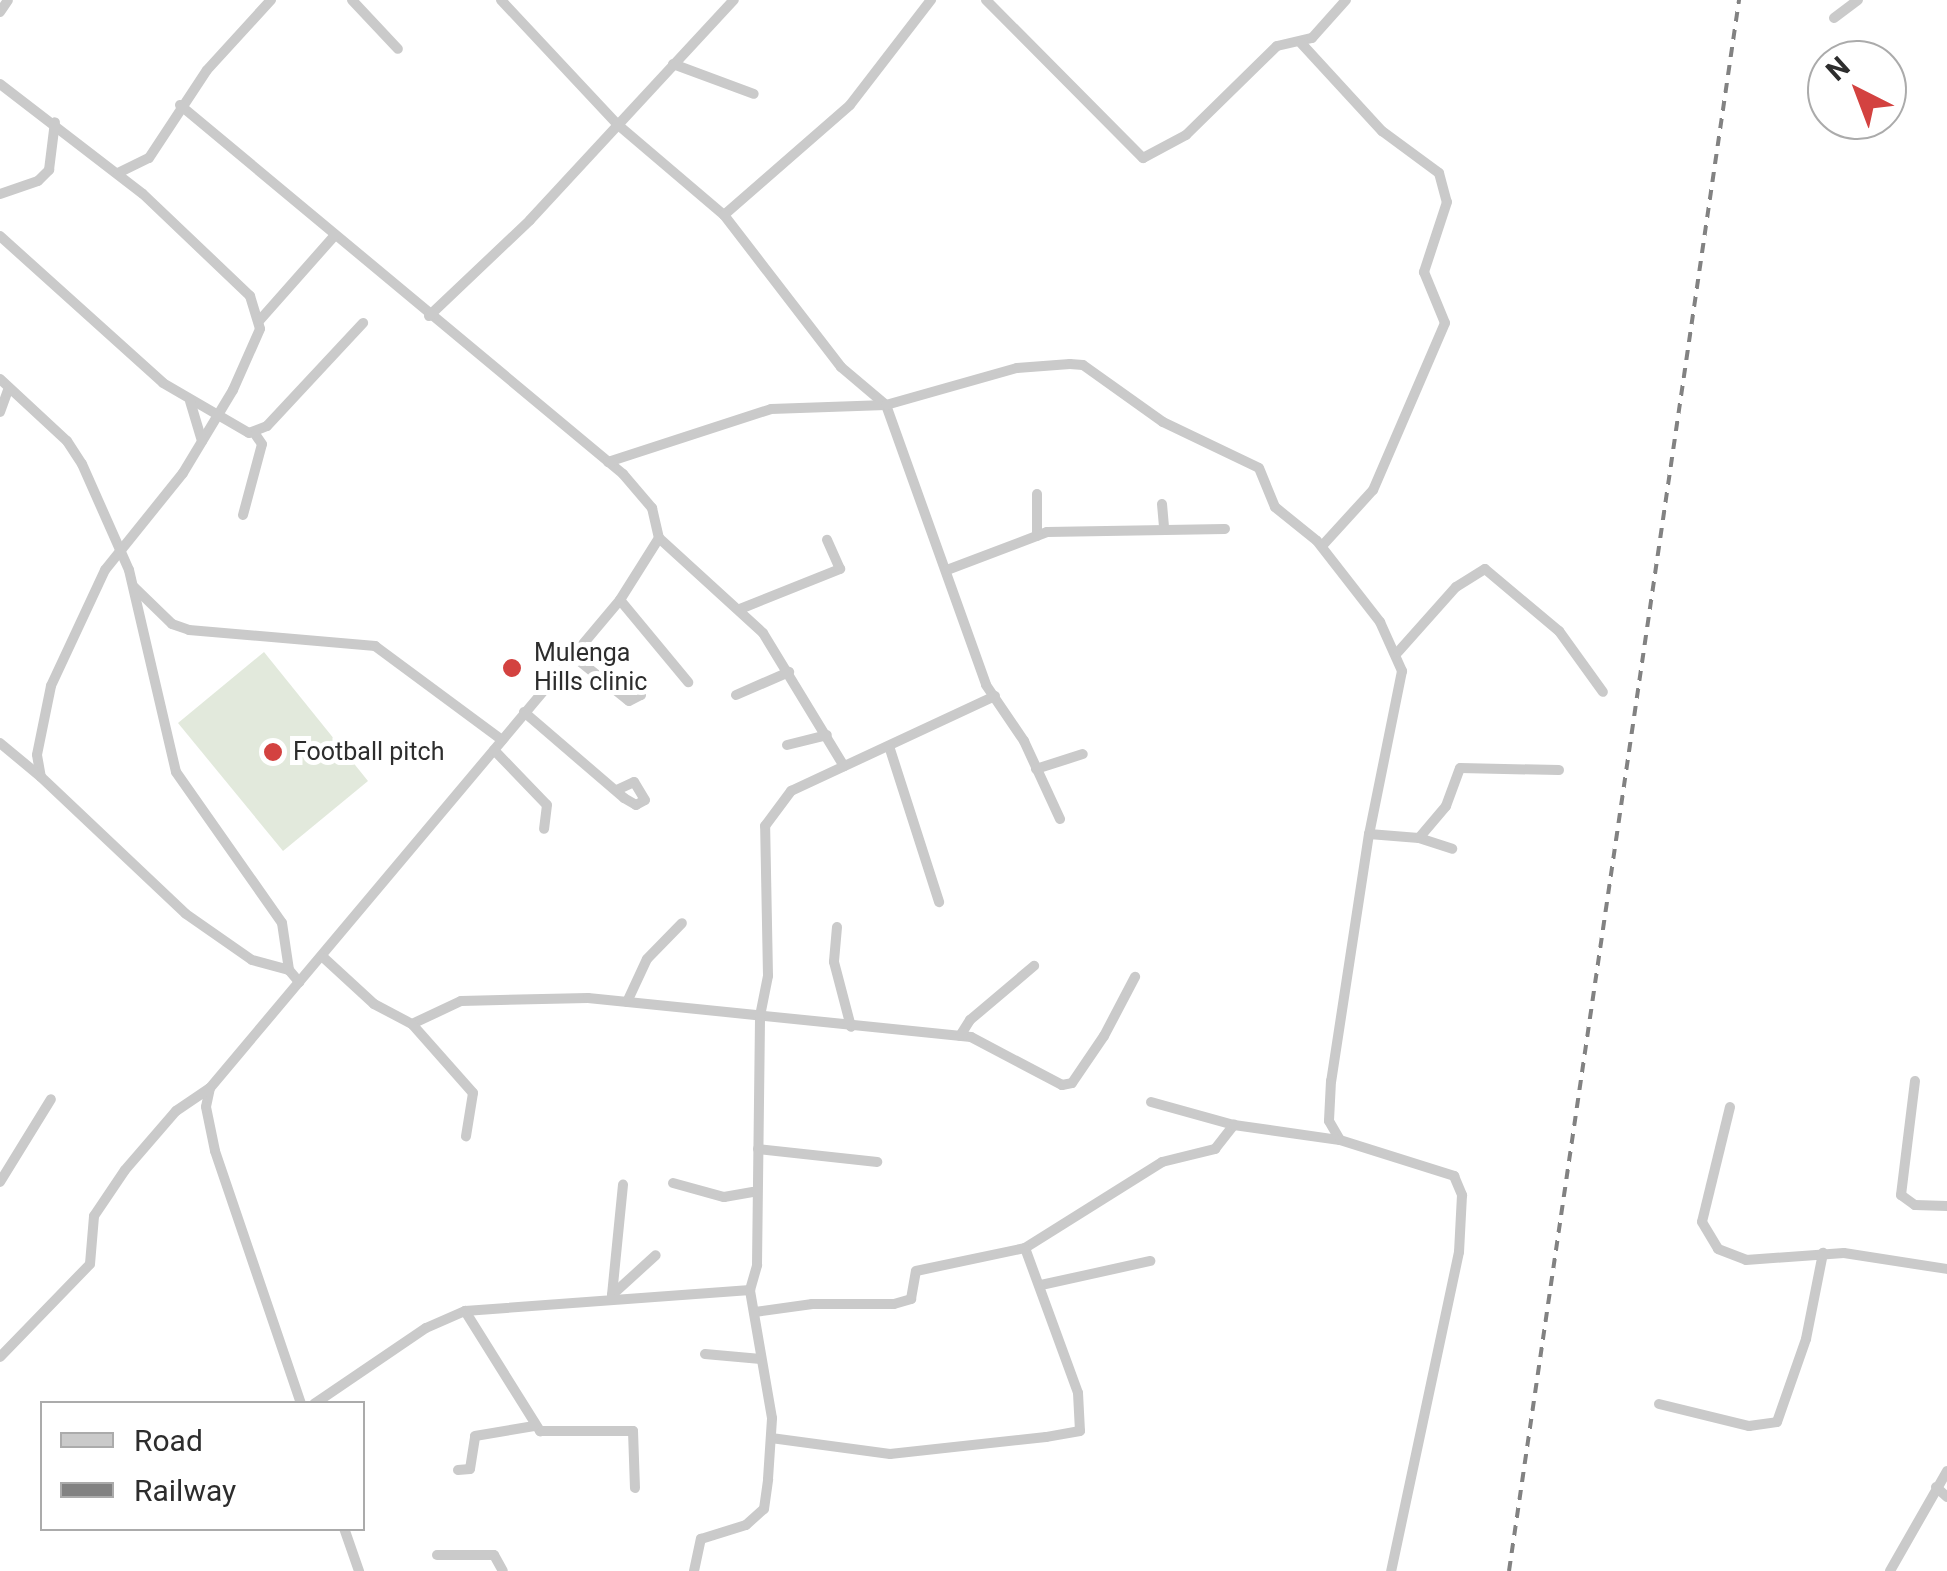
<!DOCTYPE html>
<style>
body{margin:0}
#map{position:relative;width:1947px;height:1571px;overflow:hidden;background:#fff;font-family:Roboto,sans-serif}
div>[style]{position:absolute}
.green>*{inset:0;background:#e2e9dc}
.street>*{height:10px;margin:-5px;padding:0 5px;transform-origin:5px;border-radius:5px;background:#cacaca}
.rail>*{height:4px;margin-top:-2px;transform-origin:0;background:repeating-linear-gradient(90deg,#828282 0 10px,transparent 0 18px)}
.dots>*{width:28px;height:28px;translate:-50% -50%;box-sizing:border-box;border:5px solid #fff;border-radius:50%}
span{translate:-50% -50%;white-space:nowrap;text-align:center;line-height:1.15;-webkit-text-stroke:10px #fff;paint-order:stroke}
.poi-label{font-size:25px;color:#2d2d2d}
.left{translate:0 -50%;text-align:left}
.legend{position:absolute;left:40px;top:1401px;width:325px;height:130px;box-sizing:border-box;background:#fff;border:2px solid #ababab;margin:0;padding:12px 18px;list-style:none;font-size:30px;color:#2d2d2d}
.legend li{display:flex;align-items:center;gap:20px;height:50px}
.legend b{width:50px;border:2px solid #ababab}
.north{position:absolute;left:1807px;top:40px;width:100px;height:100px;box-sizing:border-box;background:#fff;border:2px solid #ababab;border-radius:50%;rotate:318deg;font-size:28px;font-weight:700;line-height:40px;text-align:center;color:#2d2d2d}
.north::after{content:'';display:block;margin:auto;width:35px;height:45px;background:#d34240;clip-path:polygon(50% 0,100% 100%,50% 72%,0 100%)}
</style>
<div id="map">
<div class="green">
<i style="clip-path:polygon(264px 652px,368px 781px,283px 851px,178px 723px)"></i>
</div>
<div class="street">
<i style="left:352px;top:0;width:67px;rotate:46.8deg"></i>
<i style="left:501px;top:0;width:170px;rotate:46.9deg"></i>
<i style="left:617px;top:124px;width:140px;rotate:40.4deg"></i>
<i style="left:724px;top:215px;width:192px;rotate:52.4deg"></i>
<i style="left:841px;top:367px;width:59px;rotate:40.2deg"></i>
<i style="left:886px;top:405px;width:297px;rotate:70.3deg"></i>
<i style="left:986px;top:685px;width:68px;rotate:55.8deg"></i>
<i style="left:1024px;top:741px;width:86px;rotate:65.2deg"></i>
<i style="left:986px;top:0;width:223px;rotate:45.2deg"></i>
<i style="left:1143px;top:158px;width:49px;rotate:-28.1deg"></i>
<i style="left:1186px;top:135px;width:127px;rotate:-44.4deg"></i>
<i style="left:1277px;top:46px;width:36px;rotate:-13deg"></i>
<i style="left:1312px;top:38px;width:51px;rotate:-48.2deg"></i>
<i style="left:0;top:12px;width:14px;rotate:-56deg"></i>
<i style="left:1834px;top:18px;width:30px;rotate:-37deg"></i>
<i style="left:1301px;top:43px;width:120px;rotate:47.4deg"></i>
<i style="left:1382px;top:131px;width:71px;rotate:36.4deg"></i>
<i style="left:1439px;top:173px;width:30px;rotate:75deg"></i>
<i style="left:1447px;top:202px;width:74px;rotate:108.2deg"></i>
<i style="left:1424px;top:272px;width:55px;rotate:67.6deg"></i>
<i style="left:1445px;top:323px;width:182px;rotate:113.3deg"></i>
<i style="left:1373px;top:490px;width:76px;rotate:132.3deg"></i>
<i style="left:673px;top:64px;width:86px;rotate:20.3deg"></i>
<i style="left:0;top:84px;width:180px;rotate:37.6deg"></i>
<i style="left:143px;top:194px;width:148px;rotate:43.6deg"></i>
<i style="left:250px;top:296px;width:34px;rotate:73deg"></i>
<i style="left:260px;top:329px;width:67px;rotate:113.9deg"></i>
<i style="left:233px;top:390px;width:97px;rotate:121.1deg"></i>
<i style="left:183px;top:473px;width:124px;rotate:128.8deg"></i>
<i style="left:105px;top:570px;width:128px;rotate:115deg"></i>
<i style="left:51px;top:686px;width:70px;rotate:101.5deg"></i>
<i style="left:37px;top:755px;width:22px;rotate:80deg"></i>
<i style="left:41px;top:777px;width:199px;rotate:43.4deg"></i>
<i style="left:186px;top:914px;width:80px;rotate:34.9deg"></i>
<i style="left:252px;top:960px;width:38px;rotate:15deg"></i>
<i style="left:289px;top:970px;width:16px;rotate:50deg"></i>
<i style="left:180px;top:105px;width:577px;rotate:39.79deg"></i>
<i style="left:623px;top:474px;width:45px;rotate:49.5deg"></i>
<i style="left:652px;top:508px;width:31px;rotate:77deg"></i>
<i style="left:659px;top:538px;width:73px;rotate:122.2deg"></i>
<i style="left:620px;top:600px;width:637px;rotate:130.04deg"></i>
<i style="left:210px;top:1088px;width:19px;rotate:102deg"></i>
<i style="left:206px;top:1107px;width:45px;rotate:78.4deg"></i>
<i style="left:215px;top:1151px;width:267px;rotate:71.2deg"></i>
<i style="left:118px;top:173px;width:34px;rotate:-26deg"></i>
<i style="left:149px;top:158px;width:105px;rotate:-56.6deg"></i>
<i style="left:207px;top:70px;width:95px;rotate:-47.6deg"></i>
<i style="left:0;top:194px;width:40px;rotate:-18.9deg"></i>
<i style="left:38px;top:181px;width:16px;rotate:-45deg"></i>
<i style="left:49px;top:170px;width:48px;rotate:-82.9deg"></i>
<i style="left:724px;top:215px;width:167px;rotate:-41.1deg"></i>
<i style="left:850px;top:105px;width:133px;rotate:-52.4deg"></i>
<i style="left:0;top:236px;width:219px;rotate:42deg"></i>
<i style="left:163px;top:383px;width:99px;rotate:30.2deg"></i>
<i style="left:249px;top:433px;width:19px;rotate:-21deg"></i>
<i style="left:267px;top:426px;width:141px;rotate:-47deg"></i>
<i style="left:429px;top:316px;width:139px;rotate:-43.5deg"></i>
<i style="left:530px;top:220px;width:300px;rotate:-47.2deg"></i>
<i style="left:259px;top:321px;width:115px;rotate:-48.5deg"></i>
<i style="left:0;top:379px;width:91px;rotate:42.8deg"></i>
<i style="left:67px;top:441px;width:27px;rotate:57deg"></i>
<i style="left:82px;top:464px;width:116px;rotate:66.1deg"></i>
<i style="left:129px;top:570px;width:207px;rotate:76.9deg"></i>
<i style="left:176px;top:772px;width:184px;rotate:54.9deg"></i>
<i style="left:282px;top:923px;width:48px;rotate:81.5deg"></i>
<i style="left:190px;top:401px;width:42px;rotate:73.3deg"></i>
<i style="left:0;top:412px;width:23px;rotate:-70deg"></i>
<i style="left:608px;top:462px;width:171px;rotate:-18deg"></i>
<i style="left:771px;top:409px;width:115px;rotate:-2deg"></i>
<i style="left:886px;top:405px;width:136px;rotate:-15.8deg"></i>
<i style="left:1017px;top:368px;width:53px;rotate:-4.3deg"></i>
<i style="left:1070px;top:364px;width:13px;rotate:4deg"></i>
<i style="left:1083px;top:365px;width:98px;rotate:35.5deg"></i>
<i style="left:1163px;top:422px;width:106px;rotate:25.6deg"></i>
<i style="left:1259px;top:468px;width:42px;rotate:67.7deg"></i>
<i style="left:1275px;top:507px;width:54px;rotate:39deg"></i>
<i style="left:1317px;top:541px;width:103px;rotate:52.1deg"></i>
<i style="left:1380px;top:622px;width:54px;rotate:65.8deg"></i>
<i style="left:1402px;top:671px;width:166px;rotate:101.4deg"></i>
<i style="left:1369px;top:834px;width:250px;rotate:98.7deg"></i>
<i style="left:1331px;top:1081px;width:40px;rotate:92.9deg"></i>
<i style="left:1329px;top:1121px;width:22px;rotate:60deg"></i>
<i style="left:1037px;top:494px;width:42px;rotate:90deg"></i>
<i style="left:1162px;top:504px;width:24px;rotate:85deg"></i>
<i style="left:243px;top:515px;width:73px;rotate:-75deg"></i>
<i style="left:262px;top:444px;width:12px;rotate:-125deg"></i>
<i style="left:659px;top:538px;width:141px;rotate:42.4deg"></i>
<i style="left:763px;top:633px;width:156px;rotate:58.7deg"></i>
<i style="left:947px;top:570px;width:107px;rotate:-20.8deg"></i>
<i style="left:1047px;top:532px;width:178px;rotate:-1deg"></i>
<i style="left:134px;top:587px;width:53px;rotate:44.2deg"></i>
<i style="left:172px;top:624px;width:18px;rotate:19deg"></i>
<i style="left:189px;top:630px;width:187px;rotate:4.9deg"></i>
<i style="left:375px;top:646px;width:158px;rotate:36.5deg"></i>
<i style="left:620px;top:600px;width:107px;rotate:50.3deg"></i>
<i style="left:740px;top:609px;width:108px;rotate:-21.8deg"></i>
<i style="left:840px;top:569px;width:32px;rotate:-114deg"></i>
<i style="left:1398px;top:652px;width:87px;rotate:-48.3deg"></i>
<i style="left:1456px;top:587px;width:34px;rotate:-32deg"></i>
<i style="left:1485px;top:569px;width:97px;rotate:40deg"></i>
<i style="left:1559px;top:631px;width:75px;rotate:54.2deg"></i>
<i style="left:572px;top:655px;width:73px;rotate:38.9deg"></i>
<i style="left:629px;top:701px;width:13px;rotate:-27deg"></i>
<i style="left:641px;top:695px;width:13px;rotate:-132deg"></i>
<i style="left:632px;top:685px;width:17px;rotate:167deg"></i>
<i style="left:736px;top:695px;width:58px;rotate:-23.5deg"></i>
<i style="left:524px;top:712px;width:132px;rotate:40.7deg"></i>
<i style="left:624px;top:798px;width:14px;rotate:30deg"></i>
<i style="left:636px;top:805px;width:10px;rotate:-29deg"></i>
<i style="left:645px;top:800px;width:21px;rotate:-121deg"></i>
<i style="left:634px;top:782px;width:19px;rotate:155deg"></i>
<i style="left:0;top:743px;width:53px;rotate:39.7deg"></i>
<i style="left:787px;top:745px;width:41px;rotate:-14deg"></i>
<i style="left:889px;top:746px;width:164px;rotate:72.2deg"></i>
<i style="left:494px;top:750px;width:76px;rotate:46.1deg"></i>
<i style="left:547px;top:805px;width:24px;rotate:97deg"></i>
<i style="left:1036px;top:769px;width:49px;rotate:-17.7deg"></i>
<i style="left:1369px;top:834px;width:50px;rotate:4.6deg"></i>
<i style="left:1419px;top:838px;width:35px;rotate:18deg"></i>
<i style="left:1419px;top:838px;width:42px;rotate:-49.8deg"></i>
<i style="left:1446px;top:806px;width:40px;rotate:-69.8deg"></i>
<i style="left:1460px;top:768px;width:99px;rotate:1.2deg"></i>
<i style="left:837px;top:927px;width:35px;rotate:95deg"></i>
<i style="left:834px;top:962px;width:67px;rotate:75.3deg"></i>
<i style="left:324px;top:958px;width:68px;rotate:42.6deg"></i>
<i style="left:374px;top:1004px;width:43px;rotate:27.8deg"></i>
<i style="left:412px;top:1024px;width:54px;rotate:-25.1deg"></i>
<i style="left:461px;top:1001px;width:127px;rotate:-1.4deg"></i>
<i style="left:588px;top:998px;width:385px;rotate:5.8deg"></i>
<i style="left:971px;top:1037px;width:103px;rotate:27.8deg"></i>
<i style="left:1062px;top:1085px;width:10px;rotate:-11deg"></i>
<i style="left:1072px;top:1083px;width:57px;rotate:-55.8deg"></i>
<i style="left:1104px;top:1036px;width:67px;rotate:-62.3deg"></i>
<i style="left:627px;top:1002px;width:47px;rotate:-65.1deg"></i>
<i style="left:647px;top:959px;width:50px;rotate:-45.8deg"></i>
<i style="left:412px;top:1024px;width:92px;rotate:48.5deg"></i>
<i style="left:473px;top:1093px;width:44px;rotate:99.2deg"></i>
<i style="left:960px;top:1036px;width:19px;rotate:-58deg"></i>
<i style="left:970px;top:1020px;width:84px;rotate:-40.2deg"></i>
<i style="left:1915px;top:1081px;width:115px;rotate:97deg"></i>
<i style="left:1901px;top:1195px;width:17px;rotate:36deg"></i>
<i style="left:1915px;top:1205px;width:32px;rotate:2deg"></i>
<i style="left:1151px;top:1102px;width:86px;rotate:15.5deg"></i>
<i style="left:1730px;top:1107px;width:118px;rotate:103.7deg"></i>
<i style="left:1702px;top:1222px;width:31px;rotate:59deg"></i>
<i style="left:1718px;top:1249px;width:30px;rotate:21deg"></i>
<i style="left:1746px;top:1260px;width:98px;rotate:-4.1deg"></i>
<i style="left:1844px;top:1253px;width:104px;rotate:8.8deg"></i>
<i style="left:758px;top:1149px;width:120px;rotate:6.2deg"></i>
<i style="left:0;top:1182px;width:97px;rotate:-58.4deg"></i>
<i style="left:673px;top:1183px;width:53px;rotate:15.4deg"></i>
<i style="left:724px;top:1197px;width:29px;rotate:-10deg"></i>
<i style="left:1025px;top:1248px;width:162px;rotate:-32.1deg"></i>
<i style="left:1162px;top:1162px;width:55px;rotate:-13.8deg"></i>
<i style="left:1215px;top:1149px;width:31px;rotate:-52deg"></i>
<i style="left:1234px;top:1125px;width:107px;rotate:8.1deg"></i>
<i style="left:1340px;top:1140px;width:120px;rotate:17.5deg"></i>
<i style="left:1454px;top:1176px;width:21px;rotate:67deg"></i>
<i style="left:1462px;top:1195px;width:57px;rotate:93deg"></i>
<i style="left:1459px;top:1252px;width:326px;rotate:102deg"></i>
<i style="left:1041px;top:1285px;width:112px;rotate:-12.4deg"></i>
<i style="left:612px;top:1295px;width:111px;rotate:-84.3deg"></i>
<i style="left:612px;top:1295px;width:59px;rotate:-42.3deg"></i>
<i style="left:465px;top:1311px;width:142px;rotate:58deg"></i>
<i style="left:540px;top:1431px;width:93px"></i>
<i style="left:633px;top:1431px;width:57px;rotate:88deg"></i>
<i style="left:755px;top:1312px;width:58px;rotate:-8deg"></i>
<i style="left:812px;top:1304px;width:82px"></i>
<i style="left:894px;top:1304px;width:18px;rotate:-16deg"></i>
<i style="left:911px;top:1299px;width:28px;rotate:-80deg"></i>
<i style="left:916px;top:1271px;width:111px;rotate:-11.9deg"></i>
<i style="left:1025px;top:1248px;width:154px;rotate:69.9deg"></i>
<i style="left:1078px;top:1393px;width:38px;rotate:87deg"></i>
<i style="left:1080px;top:1431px;width:35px;rotate:170deg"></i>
<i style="left:1046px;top:1437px;width:157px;rotate:173.8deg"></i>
<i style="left:890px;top:1454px;width:120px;rotate:-172.3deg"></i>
<i style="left:705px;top:1354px;width:56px;rotate:5.1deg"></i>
<i style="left:0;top:1357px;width:129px;rotate:-45.9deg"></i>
<i style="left:90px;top:1264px;width:48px;rotate:-85.2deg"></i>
<i style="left:94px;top:1216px;width:55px;rotate:-56deg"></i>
<i style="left:125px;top:1170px;width:78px;rotate:-49.2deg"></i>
<i style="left:176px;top:1111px;width:41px;rotate:-34.1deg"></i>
<i style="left:314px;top:1404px;width:135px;rotate:-34.2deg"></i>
<i style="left:426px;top:1328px;width:43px;rotate:-23.6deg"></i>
<i style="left:465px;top:1311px;width:286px;rotate:-4.2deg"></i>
<i style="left:1659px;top:1404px;width:93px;rotate:13.7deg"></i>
<i style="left:1749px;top:1426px;width:28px;rotate:-8deg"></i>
<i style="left:1777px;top:1422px;width:88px;rotate:-70.7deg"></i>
<i style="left:1806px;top:1339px;width:88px;rotate:-78.8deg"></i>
<i style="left:458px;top:1470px;width:12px;rotate:-5deg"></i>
<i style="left:470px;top:1469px;width:33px;rotate:-81deg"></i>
<i style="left:475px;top:1436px;width:60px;rotate:-9.6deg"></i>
<i style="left:1936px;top:1487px;width:15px;rotate:42deg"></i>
<i style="left:344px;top:1528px;width:46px;rotate:70.8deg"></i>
<i style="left:437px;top:1555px;width:57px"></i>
<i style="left:494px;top:1555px;width:18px;rotate:61deg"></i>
<i style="left:694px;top:1571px;width:33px;rotate:-78deg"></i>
<i style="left:701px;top:1539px;width:47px;rotate:-17.3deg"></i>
<i style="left:746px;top:1525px;width:24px;rotate:-42deg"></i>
<i style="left:764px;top:1509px;width:30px;rotate:-82deg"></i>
<i style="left:768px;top:1479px;width:61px;rotate:-86.2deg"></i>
<i style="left:772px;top:1418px;width:130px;rotate:-99.8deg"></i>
<i style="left:750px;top:1290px;width:26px;rotate:-74deg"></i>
<i style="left:757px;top:1265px;width:249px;rotate:-89.3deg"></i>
<i style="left:760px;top:1016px;width:41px;rotate:-78.7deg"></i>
<i style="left:768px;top:976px;width:150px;rotate:-91.1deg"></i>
<i style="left:765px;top:826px;width:44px;rotate:-53.4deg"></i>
<i style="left:791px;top:791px;width:225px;rotate:-25deg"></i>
<i style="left:1890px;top:1571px;width:115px;rotate:-60.3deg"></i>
</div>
<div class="rail">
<i style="left:1509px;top:1571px;width:1588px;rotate:-81.67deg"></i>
</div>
<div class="dots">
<i style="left:512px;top:668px;background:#d34240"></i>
<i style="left:273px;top:752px;background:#d34240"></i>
</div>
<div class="poi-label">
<span class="left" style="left:534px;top:668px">Mulenga<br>Hills clinic</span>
<span class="left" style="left:293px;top:752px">Football pitch</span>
</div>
<ul class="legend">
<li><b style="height:12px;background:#cacaca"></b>Road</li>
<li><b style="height:12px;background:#828282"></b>Railway</li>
</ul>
<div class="north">N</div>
</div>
